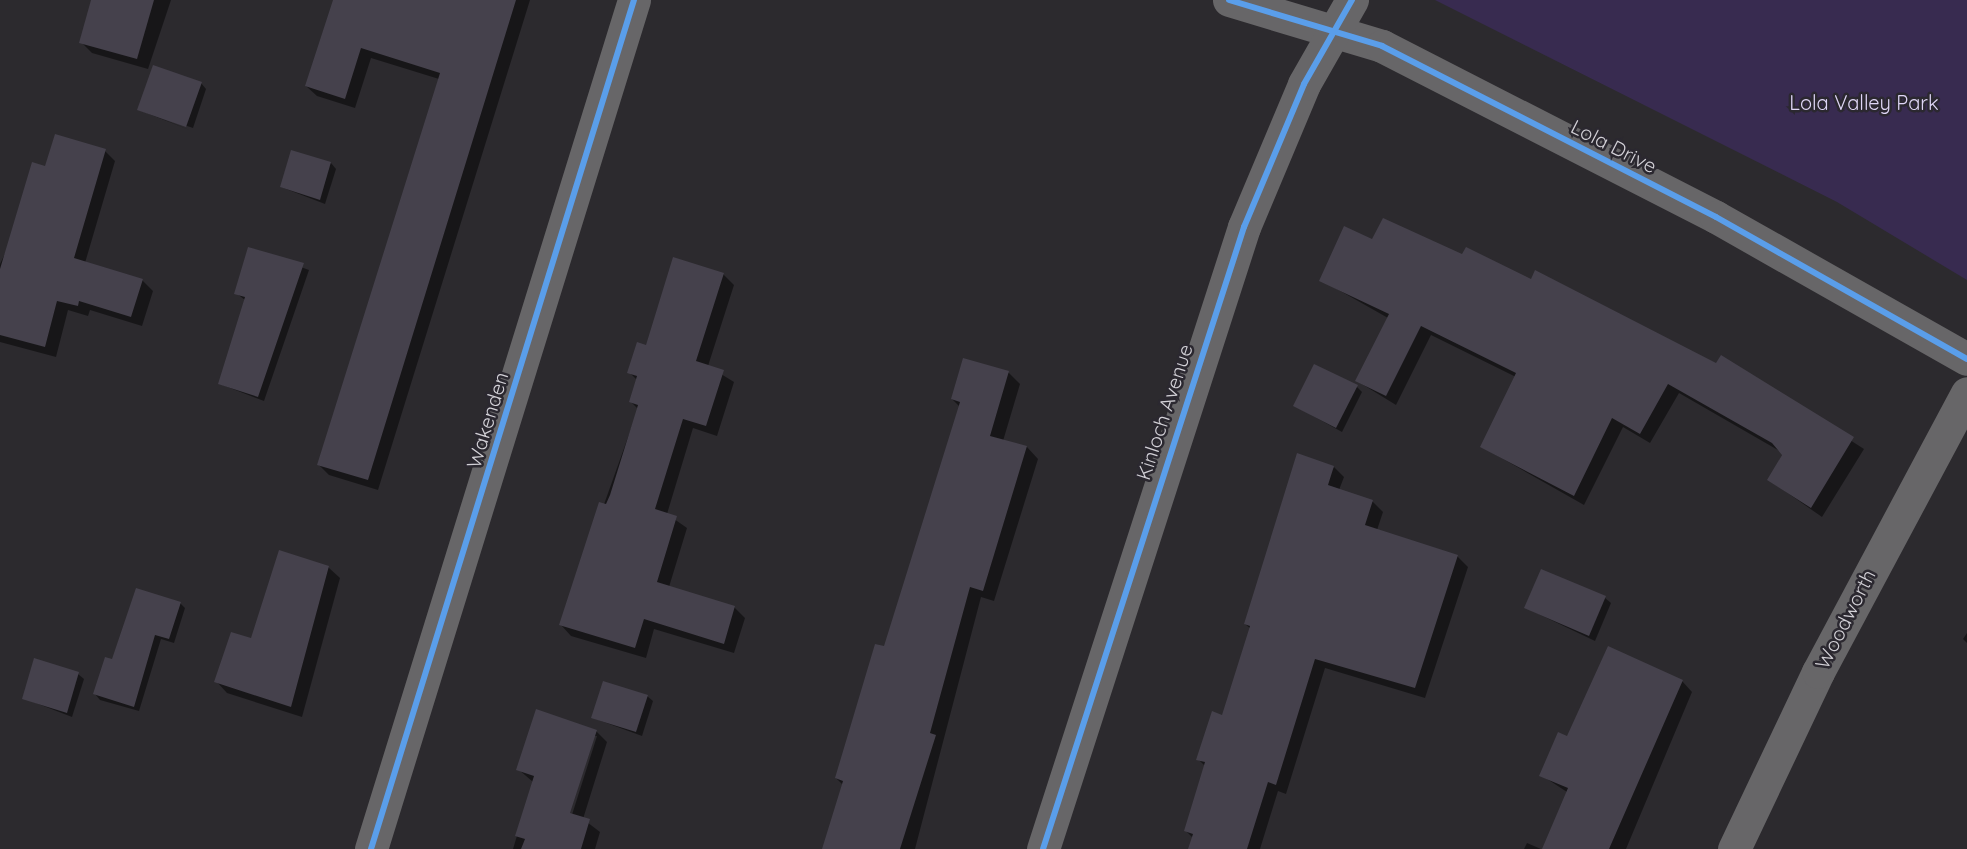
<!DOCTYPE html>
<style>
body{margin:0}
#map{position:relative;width:1967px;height:849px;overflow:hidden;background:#2c2a2e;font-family:Quicksand,sans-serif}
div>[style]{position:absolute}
.green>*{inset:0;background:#382b50}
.shadow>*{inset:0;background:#0007}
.building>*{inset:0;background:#45414c}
.minor>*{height:33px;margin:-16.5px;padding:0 16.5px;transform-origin:16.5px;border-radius:16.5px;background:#676668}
.cycleway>*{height:6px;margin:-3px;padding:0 3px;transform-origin:3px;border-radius:3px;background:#5a9eea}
span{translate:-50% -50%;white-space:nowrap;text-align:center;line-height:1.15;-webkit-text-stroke:5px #2b2830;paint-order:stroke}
.park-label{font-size:20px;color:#dfd6f6}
.street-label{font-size:20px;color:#d3d1d7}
</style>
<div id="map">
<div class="green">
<i style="clip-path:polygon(1435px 0,1967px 0,1967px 280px,1837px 202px)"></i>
</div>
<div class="shadow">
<i style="clip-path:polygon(93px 0,171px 0,148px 69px,92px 53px,81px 42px)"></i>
<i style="clip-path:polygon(334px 0,530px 0,378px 490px,329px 475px,318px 464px,439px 79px,371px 58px,355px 108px,317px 96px,306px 86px)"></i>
<i style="clip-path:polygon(201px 83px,206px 89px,193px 128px,143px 111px,192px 131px,139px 110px)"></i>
<i style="clip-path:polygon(105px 151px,115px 161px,85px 263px,142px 280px,153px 291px,142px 326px,90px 310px,88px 316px,68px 310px,56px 357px,0 342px,0 264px,46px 168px)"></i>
<i style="clip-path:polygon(331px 163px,336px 169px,325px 204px,281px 187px)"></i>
<i style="clip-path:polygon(1373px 241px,1463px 256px,1531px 281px,1717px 365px,1721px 357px,1864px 449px,1822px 517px,1769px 480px,1783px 453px,1679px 393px,1650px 443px,1623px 427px,1584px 505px,1482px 447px,1516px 377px,1431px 335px,1396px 405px,1357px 381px,1388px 318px,1321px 280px)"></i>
<i style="clip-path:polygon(249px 248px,309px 270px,264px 401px,220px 384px,245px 300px,236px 293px)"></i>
<i style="clip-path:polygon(723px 274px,734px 285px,708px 366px,734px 382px,717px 436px,693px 428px,667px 514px,687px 528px,669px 587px,734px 607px,745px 618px,734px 653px,654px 629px,646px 658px,571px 636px,561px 625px,638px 409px,630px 401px,637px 380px,629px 372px,647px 347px)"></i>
<i style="clip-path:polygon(964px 359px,1009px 373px,1020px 384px,1003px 441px,1027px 447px,1038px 459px,994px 601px,981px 597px,915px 849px,824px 849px,843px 785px,836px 778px,885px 648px,960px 407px,952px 399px)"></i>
<i style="clip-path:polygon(1357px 387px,1362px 392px,1342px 432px,1295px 406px)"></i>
<i style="clip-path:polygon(1334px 467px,1344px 477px,1339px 490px,1373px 502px,1383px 512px,1377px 530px,1457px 556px,1468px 567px,1425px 698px,1325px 668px,1286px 794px,1278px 791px,1260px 849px,1189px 849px,1193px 838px,1186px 831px,1205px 766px,1198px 759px,1223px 717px,1251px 629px,1245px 624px)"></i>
<i style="clip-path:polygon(328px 567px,340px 578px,302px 717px,227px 693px,216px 681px)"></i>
<i style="clip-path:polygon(1605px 598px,1611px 603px,1595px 641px,1526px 608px)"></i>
<i style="clip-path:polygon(180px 603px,185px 608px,174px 643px,161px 639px,139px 711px,100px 700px,95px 694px)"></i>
<i style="clip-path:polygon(1967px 633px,1967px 643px,1963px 639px)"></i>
<i style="clip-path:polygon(78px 674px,84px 679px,72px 717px,23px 698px)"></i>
<i style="clip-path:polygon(1682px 681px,1692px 692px,1626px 849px,1544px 849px,1567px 792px,1541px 775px,1567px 738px)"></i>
<i style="clip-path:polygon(647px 696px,653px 701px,642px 736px,593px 718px)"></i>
<i style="clip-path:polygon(evenodd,596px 731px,607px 742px,583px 819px,600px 832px,595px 849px,513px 849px,533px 782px,518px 769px,596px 731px,593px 736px,597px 736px,570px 821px,567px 820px,593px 736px)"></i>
<i style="clip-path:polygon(1527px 843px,1541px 849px,1524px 849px)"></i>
</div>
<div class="building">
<i style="clip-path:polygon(91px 0,154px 0,137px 59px,79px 43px)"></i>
<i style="clip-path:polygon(333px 0,516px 0,368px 480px,317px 465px,440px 73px,361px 48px,345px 99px,305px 86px)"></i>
<i style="clip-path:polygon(153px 65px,202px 82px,186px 127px,137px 110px)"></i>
<i style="clip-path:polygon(55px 134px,106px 149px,74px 258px,143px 279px,131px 317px,79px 301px,78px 306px,57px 301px,45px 347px,0 335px,0 269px,32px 162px,45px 166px)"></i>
<i style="clip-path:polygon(291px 150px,331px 162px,320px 200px,280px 187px)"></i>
<i style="clip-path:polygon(1383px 218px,1462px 254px,1466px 247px,1531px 279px,1535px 270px,1716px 363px,1721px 355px,1854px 437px,1811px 508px,1767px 480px,1782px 455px,1772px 443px,1668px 384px,1640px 434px,1612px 418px,1574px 496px,1480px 447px,1516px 373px,1421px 326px,1386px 396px,1355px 381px,1389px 314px,1319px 281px,1344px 226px,1372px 239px)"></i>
<i style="clip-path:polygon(248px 247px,304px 263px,258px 397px,218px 384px,245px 297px,234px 294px)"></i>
<i style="clip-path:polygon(673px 257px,724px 273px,696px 361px,724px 370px,706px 426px,683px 419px,655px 509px,677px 516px,657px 582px,735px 606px,724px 644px,644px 619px,635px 648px,559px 625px,599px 502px,606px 504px,610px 495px,638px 405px,629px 402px,637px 376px,627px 373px,637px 342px,646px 345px)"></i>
<i style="clip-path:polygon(963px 358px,1009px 371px,990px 436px,1027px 446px,983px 591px,970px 587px,930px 733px,936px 735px,900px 849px,822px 849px,843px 781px,835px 778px,875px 644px,884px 646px,960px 402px,951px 399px)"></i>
<i style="clip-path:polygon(1314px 364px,1358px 385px,1336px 428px,1293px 406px)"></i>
<i style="clip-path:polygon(1297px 453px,1334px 466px,1328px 485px,1373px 500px,1365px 525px,1458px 555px,1415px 688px,1315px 659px,1276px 785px,1268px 782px,1247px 849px,1188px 849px,1193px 834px,1184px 831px,1205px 762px,1196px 760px,1212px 711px,1222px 715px,1250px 626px,1244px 624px)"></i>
<i style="clip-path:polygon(279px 550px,329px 566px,291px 707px,214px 682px,231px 632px,251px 638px)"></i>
<i style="clip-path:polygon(1541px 569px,1606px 596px,1589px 636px,1524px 608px)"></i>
<i style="clip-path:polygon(136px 588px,181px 602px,169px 639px,155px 635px,134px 707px,93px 694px,105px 657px,112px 659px)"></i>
<i style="clip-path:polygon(1608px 646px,1683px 680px,1609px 849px,1542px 849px,1568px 788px,1539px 776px,1558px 732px,1567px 736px)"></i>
<i style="clip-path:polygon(34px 658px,79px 672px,67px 713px,22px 699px)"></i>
<i style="clip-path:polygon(603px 681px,648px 695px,636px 732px,591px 718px)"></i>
<i style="clip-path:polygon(536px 709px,597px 730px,570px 813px,590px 819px,581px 849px,521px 849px,525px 839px,515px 836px,534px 776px,516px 770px)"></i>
</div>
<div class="minor">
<i style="left:1229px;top:0;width:160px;rotate:16.7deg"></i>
<i style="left:1382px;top:46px;width:375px;rotate:27.1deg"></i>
<i style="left:1716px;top:217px;width:288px;rotate:29.5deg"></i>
<i style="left:371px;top:849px;width:889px;rotate:-72.79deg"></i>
<i style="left:1043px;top:849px;width:654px;rotate:-72.09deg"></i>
<i style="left:1244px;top:227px;width:155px;rotate:-67.2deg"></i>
<i style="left:1304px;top:84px;width:97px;rotate:-60.3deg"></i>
<i style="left:1734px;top:849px;width:196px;rotate:-64.6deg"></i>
<i style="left:1818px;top:672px;width:316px;rotate:-61.9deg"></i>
</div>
<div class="cycleway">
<i style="left:1229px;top:0;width:160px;rotate:16.7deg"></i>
<i style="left:1382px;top:46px;width:375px;rotate:27.1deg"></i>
<i style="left:1716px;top:217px;width:288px;rotate:29.5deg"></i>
<i style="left:371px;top:849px;width:889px;rotate:-72.79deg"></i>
<i style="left:1043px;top:849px;width:654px;rotate:-72.09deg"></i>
<i style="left:1244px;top:227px;width:155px;rotate:-67.2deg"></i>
<i style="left:1304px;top:84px;width:97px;rotate:-60.3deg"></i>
</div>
<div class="park-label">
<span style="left:1864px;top:102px">Lola Valley Park</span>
</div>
<div class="street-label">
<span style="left:1614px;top:146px;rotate:27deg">Lola Drive</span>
<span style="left:1164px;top:412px;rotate:-72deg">Kinloch Avenue</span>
<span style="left:487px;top:420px;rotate:-73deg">Wakenden</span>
<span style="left:1845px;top:619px;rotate:-63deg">Woodworth</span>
</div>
</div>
